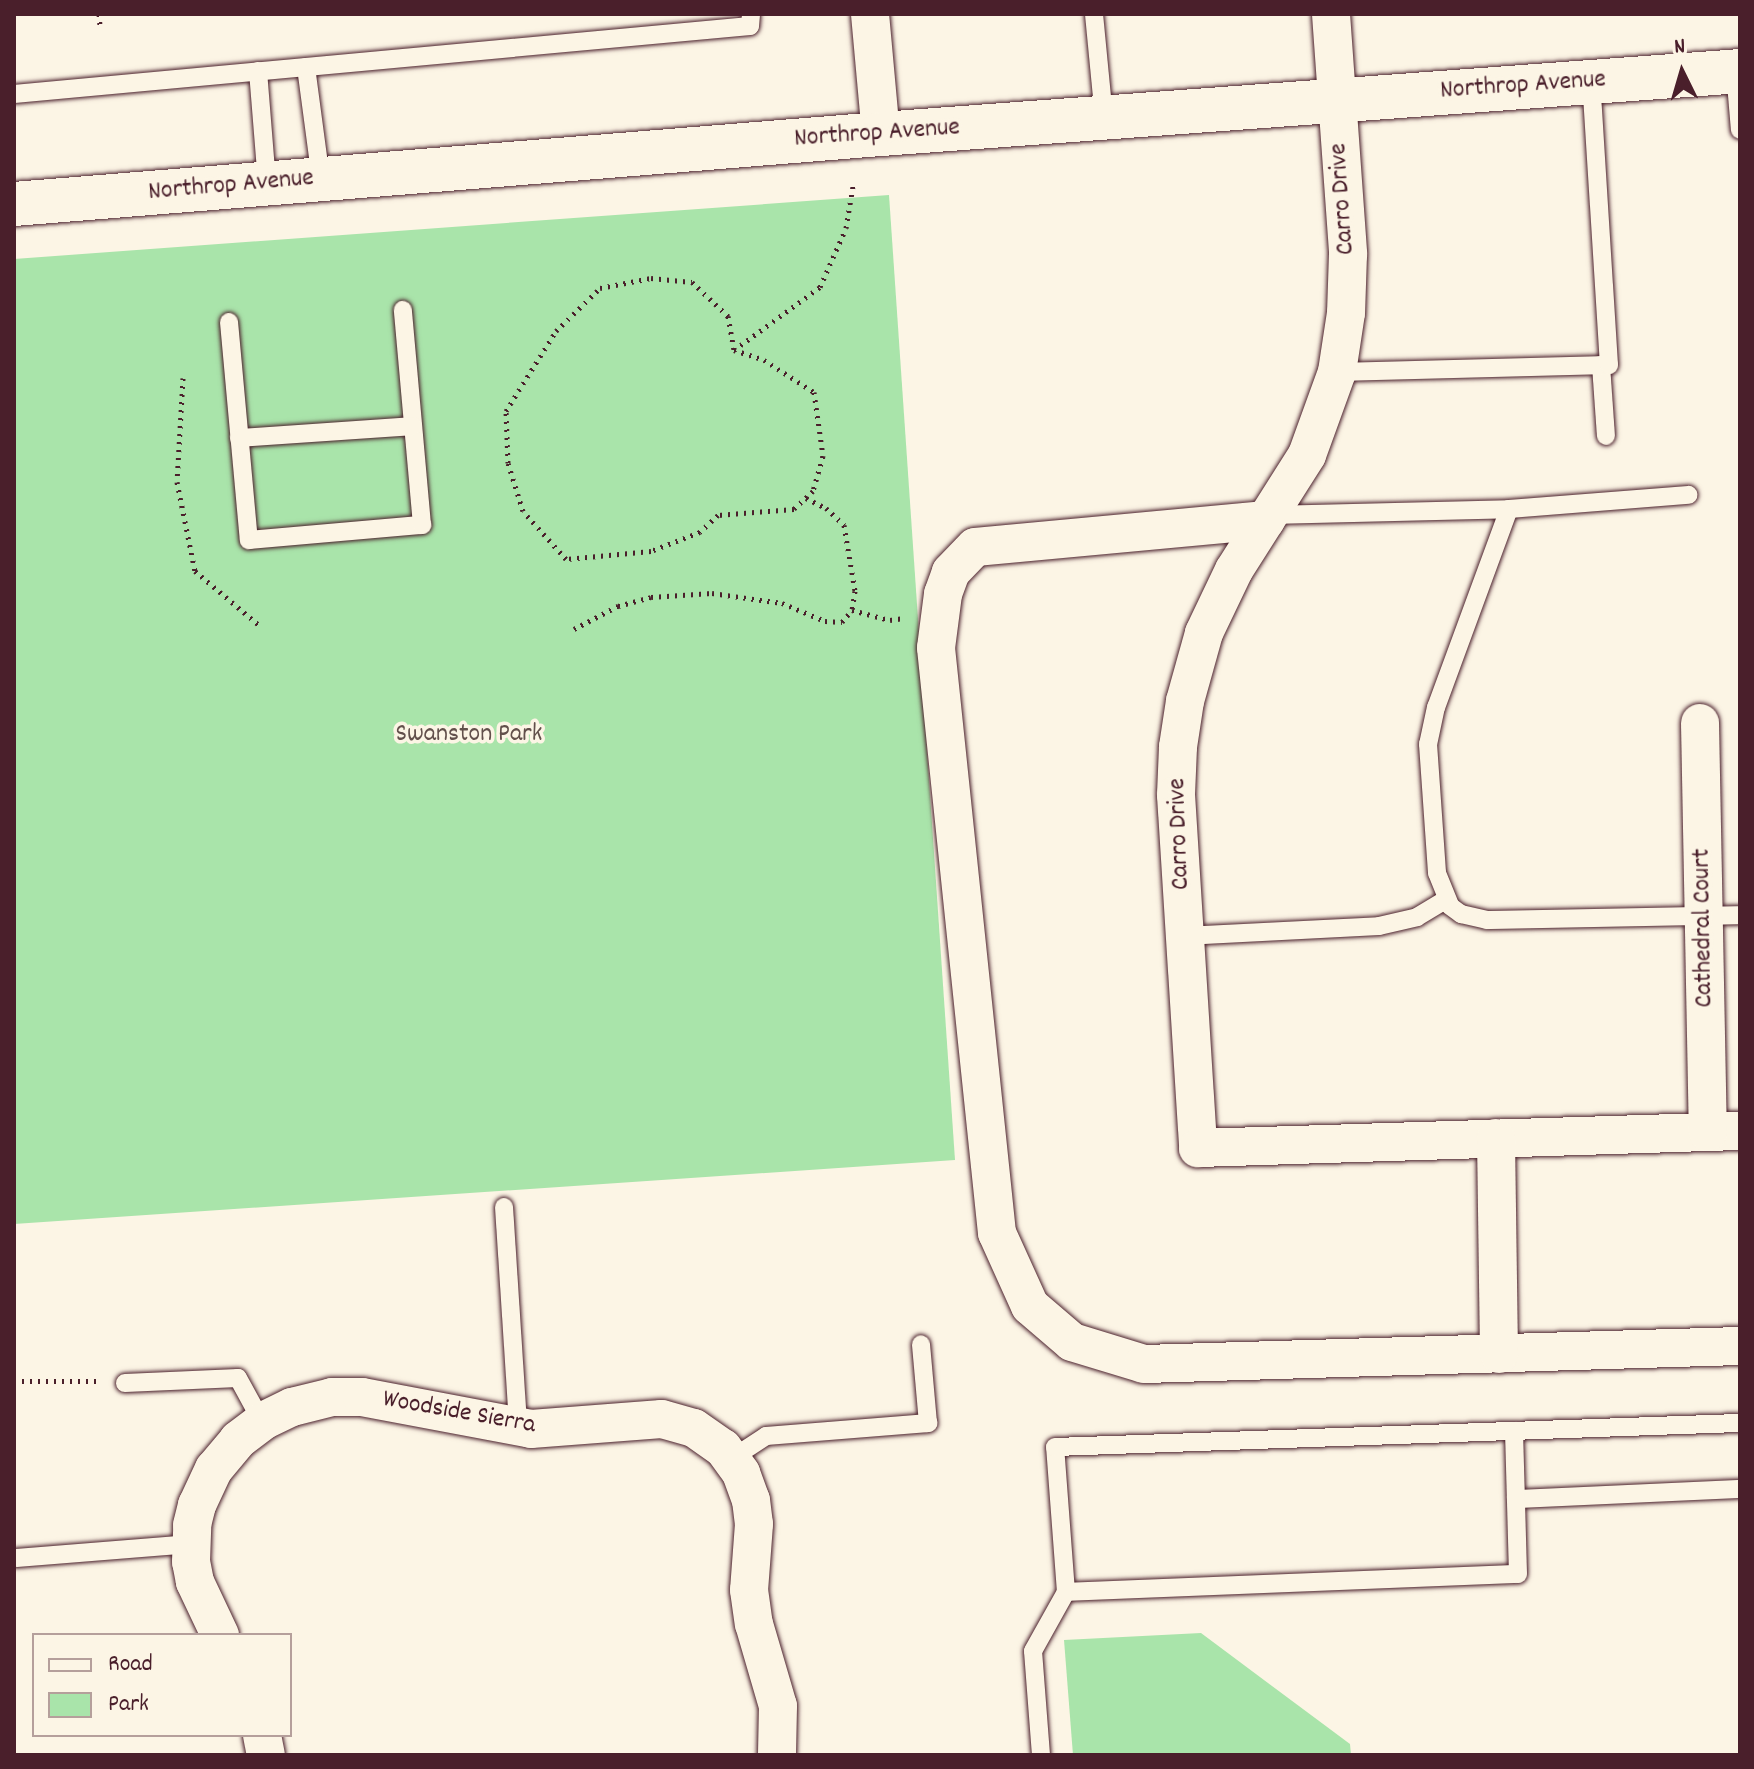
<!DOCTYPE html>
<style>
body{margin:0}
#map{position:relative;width:1754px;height:1769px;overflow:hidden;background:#fcf5e5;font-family:Dekko,sans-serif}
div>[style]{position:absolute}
.green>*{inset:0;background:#a9e4aa}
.path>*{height:5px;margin-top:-2.5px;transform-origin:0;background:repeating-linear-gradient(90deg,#4a1f2b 0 2px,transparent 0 8px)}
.roads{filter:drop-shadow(0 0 2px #4a1f2b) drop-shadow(0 0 2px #4a1f2b)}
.service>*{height:18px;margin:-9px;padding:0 9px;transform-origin:9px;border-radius:9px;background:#fcf5e5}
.minor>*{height:38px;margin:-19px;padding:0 19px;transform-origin:19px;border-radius:19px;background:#fcf5e5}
.tertiary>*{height:44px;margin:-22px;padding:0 22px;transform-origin:22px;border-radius:22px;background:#fcf5e5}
span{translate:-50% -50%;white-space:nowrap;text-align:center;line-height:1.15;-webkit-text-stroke:7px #fcf5e5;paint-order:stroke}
.street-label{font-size:26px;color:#4a1f2b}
.park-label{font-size:26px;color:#62504b}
.frame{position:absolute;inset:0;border:16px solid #4a1f2b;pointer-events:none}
.legend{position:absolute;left:32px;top:1633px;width:260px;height:104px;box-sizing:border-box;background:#fcf5e5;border:2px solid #b59f9b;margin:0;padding:10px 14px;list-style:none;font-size:24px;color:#4a1f2b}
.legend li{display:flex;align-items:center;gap:16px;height:40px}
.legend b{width:40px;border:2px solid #b59f9b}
.north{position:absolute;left:1642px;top:32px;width:80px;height:80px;-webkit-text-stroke:6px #fcf5e5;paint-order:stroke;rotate:355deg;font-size:22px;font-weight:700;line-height:32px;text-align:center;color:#4a1f2b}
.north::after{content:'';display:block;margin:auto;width:28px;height:36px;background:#4a1f2b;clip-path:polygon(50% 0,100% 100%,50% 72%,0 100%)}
</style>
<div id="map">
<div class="green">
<i style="clip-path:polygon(889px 195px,955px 1160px,14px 1224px,14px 259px)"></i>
<i style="clip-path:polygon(1201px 1633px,1350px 1744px,1351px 1755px,1073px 1755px,1064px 1640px)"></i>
</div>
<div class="path">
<i style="left:99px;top:14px;width:11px;rotate:85deg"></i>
<i style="left:734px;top:350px;width:32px;rotate:18deg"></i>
<i style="left:764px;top:360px;width:59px;rotate:32.6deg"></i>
<i style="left:814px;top:392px;width:65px;rotate:82deg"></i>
<i style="left:823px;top:456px;width:36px;rotate:106deg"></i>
<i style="left:813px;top:491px;width:26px;rotate:137deg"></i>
<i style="left:794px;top:509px;width:76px;rotate:175.5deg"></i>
<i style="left:718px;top:515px;width:25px;rotate:137deg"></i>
<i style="left:700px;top:532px;width:53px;rotate:158.8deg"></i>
<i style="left:651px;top:551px;width:85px;rotate:174.6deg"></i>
<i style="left:566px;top:559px;width:64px;rotate:-131.9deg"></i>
<i style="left:523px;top:511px;width:50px;rotate:-107.4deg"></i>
<i style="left:508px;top:463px;width:52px;rotate:-92.2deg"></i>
<i style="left:506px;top:411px;width:94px;rotate:-58deg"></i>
<i style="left:556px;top:331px;width:62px;rotate:-44.3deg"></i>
<i style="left:600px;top:288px;width:52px;rotate:-11.1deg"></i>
<i style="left:651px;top:278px;width:41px;rotate:5.6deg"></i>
<i style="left:692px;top:282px;width:50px;rotate:43.4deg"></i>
<i style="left:728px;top:316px;width:35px;rotate:80deg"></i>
<i style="left:734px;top:350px;width:107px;rotate:-36.2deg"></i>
<i style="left:820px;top:287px;width:64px;rotate:-66.2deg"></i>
<i style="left:846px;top:228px;width:43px;rotate:-80.5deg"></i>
<i style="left:183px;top:378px;width:104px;rotate:93.3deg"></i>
<i style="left:177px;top:482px;width:91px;rotate:78.6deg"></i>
<i style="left:195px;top:571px;width:85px;rotate:40.2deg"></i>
<i style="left:806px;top:498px;width:22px;rotate:27deg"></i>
<i style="left:826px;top:508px;width:25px;rotate:43deg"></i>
<i style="left:844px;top:525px;width:67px;rotate:80.5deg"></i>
<i style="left:855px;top:591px;width:19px;rotate:99deg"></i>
<i style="left:852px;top:610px;width:39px;rotate:15deg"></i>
<i style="left:890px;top:620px;width:14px;rotate:-8deg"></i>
<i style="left:574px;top:629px;width:50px;rotate:-27.6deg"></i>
<i style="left:618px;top:606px;width:34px;rotate:-15deg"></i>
<i style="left:651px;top:597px;width:61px;rotate:-3.8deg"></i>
<i style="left:712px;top:593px;width:71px;rotate:8.1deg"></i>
<i style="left:782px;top:603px;width:47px;rotate:22.7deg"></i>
<i style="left:825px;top:621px;width:17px;rotate:3deg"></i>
<i style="left:842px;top:622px;width:16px;rotate:-50deg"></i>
<i style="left:14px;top:1381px;width:86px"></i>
</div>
<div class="roads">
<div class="service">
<i style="left:1094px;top:14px;width:103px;rotate:84.5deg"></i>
<i style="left:306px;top:67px;width:113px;rotate:82.4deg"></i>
<i style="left:258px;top:71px;width:113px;rotate:85.4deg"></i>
<i style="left:1735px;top:71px;width:59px;rotate:85.2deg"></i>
<i style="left:14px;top:94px;width:739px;rotate:-5.28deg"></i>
<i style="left:750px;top:26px;width:12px;rotate:-85deg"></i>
<i style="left:229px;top:322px;width:219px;rotate:84.8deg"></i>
<i style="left:249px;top:540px;width:174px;rotate:-5deg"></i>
<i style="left:422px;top:525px;width:216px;rotate:-95.1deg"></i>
<i style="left:1601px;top:365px;width:71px;rotate:86deg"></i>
<i style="left:1337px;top:372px;width:272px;rotate:-1.5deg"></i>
<i style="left:1609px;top:365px;width:284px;rotate:-93.6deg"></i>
<i style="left:239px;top:438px;width:174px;rotate:-3.9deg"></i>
<i style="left:1509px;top:509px;width:180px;rotate:-4.5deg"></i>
<i style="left:1270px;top:515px;width:239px;rotate:-1.4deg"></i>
<i style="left:1509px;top:509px;width:211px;rotate:110.2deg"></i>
<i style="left:1436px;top:707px;width:38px;rotate:102deg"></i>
<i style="left:1428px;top:744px;width:129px;rotate:86deg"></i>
<i style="left:1437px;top:873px;width:35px;rotate:68deg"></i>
<i style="left:1450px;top:906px;width:14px;rotate:36deg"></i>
<i style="left:1461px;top:914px;width:27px;rotate:13deg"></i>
<i style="left:1487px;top:920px;width:253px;rotate:-1.1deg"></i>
<i style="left:1184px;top:936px;width:195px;rotate:-2.9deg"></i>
<i style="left:1379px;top:926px;width:39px;rotate:-13deg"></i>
<i style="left:1417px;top:917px;width:33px;rotate:-31deg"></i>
<i style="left:504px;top:1207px;width:219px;rotate:86.3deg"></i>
<i style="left:125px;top:1383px;width:113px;rotate:-2.5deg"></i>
<i style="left:238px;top:1378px;width:50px;rotate:61.4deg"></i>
<i style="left:731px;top:1459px;width:42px;rotate:-33.3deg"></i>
<i style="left:766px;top:1436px;width:163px;rotate:-4.6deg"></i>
<i style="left:928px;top:1423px;width:79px;rotate:-95.1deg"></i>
<i style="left:1516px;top:1499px;width:224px;rotate:-2.6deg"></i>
<i style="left:16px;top:1558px;width:176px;rotate:-4.6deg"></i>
<i style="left:1066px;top:1592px;width:452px;rotate:-2.3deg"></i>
<i style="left:1518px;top:1574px;width:143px;rotate:-91.6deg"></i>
<i style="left:1041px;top:1755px;width:104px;rotate:-94.4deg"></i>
<i style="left:1033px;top:1651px;width:68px;rotate:-60.8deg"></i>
<i style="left:1066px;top:1592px;width:145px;rotate:-94.3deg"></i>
<i style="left:1055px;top:1447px;width:685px;rotate:-2.01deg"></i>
</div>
<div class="minor">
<i style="left:870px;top:14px;width:121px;rotate:84.8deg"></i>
<i style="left:1331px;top:14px;width:241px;rotate:85.9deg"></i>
<i style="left:1348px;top:254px;width:59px;rotate:91.9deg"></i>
<i style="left:1346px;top:313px;width:60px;rotate:98.7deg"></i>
<i style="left:1337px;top:372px;width:88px;rotate:109.9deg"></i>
<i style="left:1307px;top:455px;width:136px;rotate:122.4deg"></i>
<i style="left:1234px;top:570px;width:70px;rotate:115.5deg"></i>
<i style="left:1204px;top:633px;width:71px;rotate:105.6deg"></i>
<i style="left:1185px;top:701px;width:47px;rotate:98.7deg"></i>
<i style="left:1178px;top:747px;width:48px;rotate:92.4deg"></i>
<i style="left:1176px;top:795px;width:354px;rotate:86.4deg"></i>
<i style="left:1198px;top:1148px;width:542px;rotate:-1.8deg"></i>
<i style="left:1266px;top:520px;width:292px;rotate:174.7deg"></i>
<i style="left:975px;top:547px;width:35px;rotate:134deg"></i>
<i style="left:951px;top:572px;width:23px;rotate:110deg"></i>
<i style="left:943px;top:594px;width:54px;rotate:97.4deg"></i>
<i style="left:936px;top:648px;width:588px;rotate:84.05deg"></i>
<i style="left:997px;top:1233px;width:80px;rotate:65.7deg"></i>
<i style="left:1030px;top:1306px;width:55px;rotate:40.6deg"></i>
<i style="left:1072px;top:1342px;width:75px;rotate:17deg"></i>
<i style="left:1144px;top:1364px;width:596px;rotate:-1.73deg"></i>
<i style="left:1700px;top:723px;width:409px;rotate:88.9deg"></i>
<i style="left:1496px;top:1138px;width:216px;rotate:89.2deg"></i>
<i style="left:220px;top:1635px;width:59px;rotate:-115.3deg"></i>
<i style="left:195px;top:1582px;width:20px;rotate:-101deg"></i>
<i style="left:191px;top:1562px;width:37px;rotate:-88deg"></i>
<i style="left:192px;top:1525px;width:21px;rotate:-76deg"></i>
<i style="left:197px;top:1505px;width:40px;rotate:-65deg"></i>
<i style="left:214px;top:1469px;width:38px;rotate:-50deg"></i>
<i style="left:238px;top:1440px;width:34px;rotate:-37deg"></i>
<i style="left:265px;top:1420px;width:30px;rotate:-26deg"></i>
<i style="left:292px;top:1407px;width:41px;rotate:-14deg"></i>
<i style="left:332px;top:1397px;width:30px"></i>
<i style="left:362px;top:1397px;width:172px;rotate:10.7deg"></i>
<i style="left:531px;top:1429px;width:131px;rotate:-4.4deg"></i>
<i style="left:662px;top:1419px;width:33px;rotate:16deg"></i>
<i style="left:694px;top:1428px;width:35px;rotate:35deg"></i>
<i style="left:723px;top:1448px;width:31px;rotate:54deg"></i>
<i style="left:741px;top:1473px;width:29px;rotate:70deg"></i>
<i style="left:751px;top:1500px;width:24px;rotate:83deg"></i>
<i style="left:754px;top:1524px;width:66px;rotate:94.3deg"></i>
<i style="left:749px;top:1590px;width:34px;rotate:82deg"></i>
<i style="left:754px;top:1624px;width:85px;rotate:73.7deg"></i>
<i style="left:778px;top:1706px;width:49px;rotate:91.2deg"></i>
<i style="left:262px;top:1735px;width:20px;rotate:79deg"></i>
</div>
<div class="tertiary">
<i style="left:14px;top:204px;width:870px;rotate:-4.62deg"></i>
<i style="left:881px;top:134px;width:861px;rotate:-4.19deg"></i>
</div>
</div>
<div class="street-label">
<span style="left:1523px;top:86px;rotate:-4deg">Northrop Avenue</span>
<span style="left:877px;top:134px;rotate:-4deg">Northrop Avenue</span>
<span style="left:231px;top:186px;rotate:-5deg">Northrop Avenue</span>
<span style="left:1343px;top:199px;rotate:-94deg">Carro Drive</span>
<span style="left:1180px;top:834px;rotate:-92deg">Carro Drive</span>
<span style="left:1704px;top:928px;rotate:-91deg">Cathedral Court</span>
<span style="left:459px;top:1413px;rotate:10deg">Woodside Sierra</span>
</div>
<div class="park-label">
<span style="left:469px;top:735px">Swanston Park</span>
</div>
<div class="frame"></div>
<ul class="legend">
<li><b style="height:10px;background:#fcf5e5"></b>Road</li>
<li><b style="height:22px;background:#a9e4aa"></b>Park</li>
</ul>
<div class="north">N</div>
</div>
